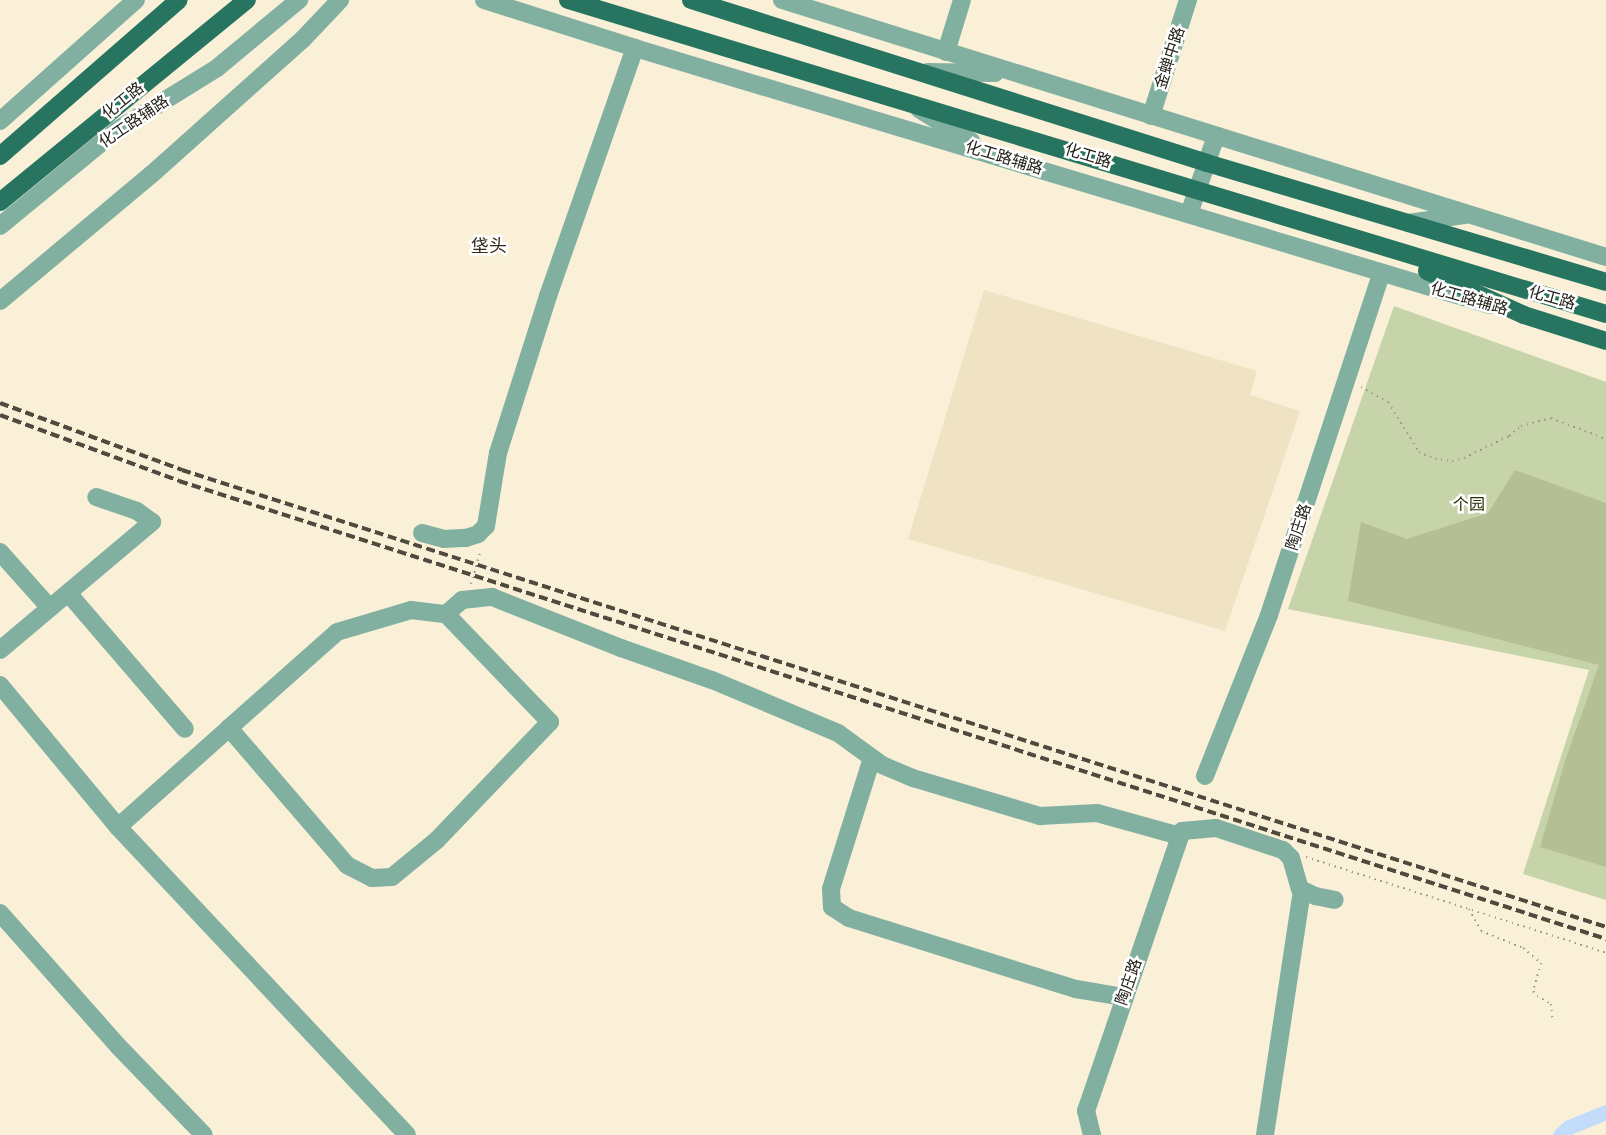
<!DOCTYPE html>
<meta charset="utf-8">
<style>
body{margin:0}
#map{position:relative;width:1606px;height:1135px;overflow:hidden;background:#f9f0d7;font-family:"Varela Round","Noto Sans SC",sans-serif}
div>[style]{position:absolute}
.built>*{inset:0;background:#efe3c4}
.green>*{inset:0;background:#c7d3a9}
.forest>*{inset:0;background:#b4c094}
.canal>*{height:15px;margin:-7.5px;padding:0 7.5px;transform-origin:7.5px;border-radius:7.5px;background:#c2dcf9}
.path>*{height:2px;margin-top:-1px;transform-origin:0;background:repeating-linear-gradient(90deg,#9f9986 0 1.5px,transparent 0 6px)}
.minor>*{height:18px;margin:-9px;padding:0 9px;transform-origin:9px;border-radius:9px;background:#81b0a1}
.major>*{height:18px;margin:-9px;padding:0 9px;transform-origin:9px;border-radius:9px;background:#277561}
.rail>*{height:4px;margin-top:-2px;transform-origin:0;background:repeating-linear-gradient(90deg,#4e4a3e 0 9px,transparent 0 13.5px)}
span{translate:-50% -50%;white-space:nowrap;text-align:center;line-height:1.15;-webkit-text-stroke:5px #fff;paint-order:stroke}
.street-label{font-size:16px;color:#252219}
.park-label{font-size:16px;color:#273000}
.neighbourhood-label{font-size:18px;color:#312a17}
</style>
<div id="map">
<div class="built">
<i style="clip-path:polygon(984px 290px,1257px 371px,1250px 395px,1300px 411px,1225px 631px,908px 539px)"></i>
</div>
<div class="green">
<i style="clip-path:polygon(1394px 306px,1606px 382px,1606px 900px,1523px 874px,1589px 670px,1288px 609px)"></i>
</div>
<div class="forest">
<i style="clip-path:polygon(1515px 470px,1606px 503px,1606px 867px,1540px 847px,1565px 761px,1599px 665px,1348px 601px,1361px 522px,1407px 539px,1488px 513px)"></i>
</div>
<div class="canal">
<i style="left:1560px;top:1135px;width:12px;rotate:-42deg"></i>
<i style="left:1569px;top:1127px;width:40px;rotate:-22deg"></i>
</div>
<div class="path">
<i style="left:1361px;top:387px;width:31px;rotate:29deg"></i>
<i style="left:1388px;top:402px;width:59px;rotate:58.2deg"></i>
<i style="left:1419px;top:452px;width:17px;rotate:24deg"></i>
<i style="left:1435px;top:459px;width:17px;rotate:7deg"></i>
<i style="left:1452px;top:461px;width:12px;rotate:-14deg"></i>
<i style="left:1464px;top:458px;width:50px;rotate:-26.1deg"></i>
<i style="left:1509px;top:436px;width:16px;rotate:-40deg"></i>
<i style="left:1521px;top:426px;width:31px;rotate:-15deg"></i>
<i style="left:1551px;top:418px;width:59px;rotate:20.9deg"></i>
<i style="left:471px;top:584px;width:35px;rotate:-74deg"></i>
<i style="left:1306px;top:857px;width:315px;rotate:17.7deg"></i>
<i style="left:1469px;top:909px;width:25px;rotate:61deg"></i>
<i style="left:1481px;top:931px;width:45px;rotate:22deg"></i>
<i style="left:1523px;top:948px;width:23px;rotate:40deg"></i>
<i style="left:1541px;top:963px;width:29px;rotate:106deg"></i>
<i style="left:1533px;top:991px;width:6px;rotate:51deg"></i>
<i style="left:1537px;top:996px;width:16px;rotate:30deg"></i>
<i style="left:1551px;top:1004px;width:18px;rotate:84deg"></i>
</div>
<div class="minor">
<i style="left:484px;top:0;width:158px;rotate:17.6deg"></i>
<i style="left:635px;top:48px;width:893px;rotate:16.73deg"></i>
<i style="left:782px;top:0;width:863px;rotate:17.32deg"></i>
<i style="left:946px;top:52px;width:54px;rotate:-72.9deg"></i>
<i style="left:927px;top:72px;width:68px;rotate:0.8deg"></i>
<i style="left:919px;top:109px;width:62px;rotate:31.9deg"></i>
<i style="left:1151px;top:116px;width:122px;rotate:-72.3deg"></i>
<i style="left:0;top:121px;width:182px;rotate:-41.7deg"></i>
<i style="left:1189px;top:214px;width:83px;rotate:-70.9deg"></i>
<i style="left:1408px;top:223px;width:58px;rotate:-8deg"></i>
<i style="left:0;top:226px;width:151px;rotate:-39.4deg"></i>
<i style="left:117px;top:130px;width:118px;rotate:-31.8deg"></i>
<i style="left:217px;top:68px;width:107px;rotate:-39.7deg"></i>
<i style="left:0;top:301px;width:198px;rotate:-39.9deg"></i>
<i style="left:152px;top:174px;width:203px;rotate:-41.8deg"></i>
<i style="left:303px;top:39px;width:54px;rotate:-46.5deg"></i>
<i style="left:422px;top:533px;width:23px;rotate:15deg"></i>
<i style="left:444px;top:539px;width:22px;rotate:-3deg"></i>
<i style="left:466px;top:538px;width:13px;rotate:-18deg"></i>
<i style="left:478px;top:534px;width:11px;rotate:-45deg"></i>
<i style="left:486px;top:526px;width:74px;rotate:-80.7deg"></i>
<i style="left:498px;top:453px;width:165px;rotate:-72.3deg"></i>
<i style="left:548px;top:296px;width:263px;rotate:-70.7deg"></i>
<i style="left:0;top:552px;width:75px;rotate:48.2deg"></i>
<i style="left:68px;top:593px;width:179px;rotate:49.3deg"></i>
<i style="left:446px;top:614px;width:21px;rotate:-41deg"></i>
<i style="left:462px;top:600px;width:30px;rotate:-6deg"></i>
<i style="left:492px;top:597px;width:139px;rotate:21.6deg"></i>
<i style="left:621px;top:648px;width:96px;rotate:19.4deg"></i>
<i style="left:712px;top:680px;width:137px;rotate:22.8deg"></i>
<i style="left:838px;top:733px;width:54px;rotate:36deg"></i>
<i style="left:882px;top:765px;width:34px;rotate:23deg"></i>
<i style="left:913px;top:778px;width:133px;rotate:16.7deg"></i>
<i style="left:1040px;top:816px;width:57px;rotate:-3deg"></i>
<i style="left:1097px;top:813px;width:86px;rotate:15.5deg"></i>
<i style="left:0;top:650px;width:199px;rotate:-40.1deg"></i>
<i style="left:152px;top:522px;width:19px;rotate:-144deg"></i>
<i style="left:137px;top:511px;width:43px;rotate:-161.1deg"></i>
<i style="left:0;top:685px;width:185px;rotate:50.3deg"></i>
<i style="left:118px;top:827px;width:422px;rotate:46.8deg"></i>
<i style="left:872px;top:758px;width:137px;rotate:107.4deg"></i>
<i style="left:831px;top:889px;width:18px;rotate:87deg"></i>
<i style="left:832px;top:907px;width:20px;rotate:33deg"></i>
<i style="left:849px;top:918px;width:238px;rotate:17.4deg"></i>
<i style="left:1076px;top:989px;width:49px;rotate:9.5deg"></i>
<i style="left:1205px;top:776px;width:173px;rotate:-68.3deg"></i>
<i style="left:1269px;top:615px;width:359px;rotate:-71.8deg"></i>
<i style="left:118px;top:827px;width:149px;rotate:-41.7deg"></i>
<i style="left:229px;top:728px;width:144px;rotate:-41.6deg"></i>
<i style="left:337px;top:632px;width:77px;rotate:-16.6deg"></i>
<i style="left:411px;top:610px;width:35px;rotate:7deg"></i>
<i style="left:446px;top:614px;width:150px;rotate:46.1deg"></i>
<i style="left:550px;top:722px;width:163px;rotate:133.8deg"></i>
<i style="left:437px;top:840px;width:58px;rotate:140.6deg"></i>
<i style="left:392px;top:877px;width:20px;rotate:177deg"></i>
<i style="left:372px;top:878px;width:28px;rotate:-153deg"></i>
<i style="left:347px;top:865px;width:181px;rotate:-130.7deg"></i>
<i style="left:0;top:913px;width:179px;rotate:48.4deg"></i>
<i style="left:119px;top:1047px;width:122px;rotate:46deg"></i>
<i style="left:1092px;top:1135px;width:25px;rotate:-104deg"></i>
<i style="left:1086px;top:1111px;width:296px;rotate:-71.1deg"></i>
<i style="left:1182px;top:831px;width:34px;rotate:-5deg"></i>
<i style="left:1216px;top:828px;width:71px;rotate:18.2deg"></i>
<i style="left:1283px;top:850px;width:11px;rotate:45deg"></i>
<i style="left:1291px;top:858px;width:32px;rotate:74deg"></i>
<i style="left:1300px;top:889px;width:17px;rotate:25deg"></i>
<i style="left:1315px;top:896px;width:20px;rotate:11deg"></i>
<i style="left:1265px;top:1135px;width:248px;rotate:-81.4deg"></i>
</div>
<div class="major">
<i style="left:568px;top:0;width:1084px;rotate:16.83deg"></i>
<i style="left:691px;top:0;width:541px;rotate:17.53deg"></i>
<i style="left:1207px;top:163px;width:416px;rotate:16.6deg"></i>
<i style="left:0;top:156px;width:237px;rotate:-41.1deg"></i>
<i style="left:0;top:202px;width:319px;rotate:-39.3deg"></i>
<i style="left:1427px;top:271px;width:107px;rotate:24.4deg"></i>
<i style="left:1524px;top:315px;width:86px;rotate:17.6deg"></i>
</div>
<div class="rail">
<i style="left:0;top:403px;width:194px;rotate:20.2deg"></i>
<i style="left:182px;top:470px;width:1496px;rotate:17.79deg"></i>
<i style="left:0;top:415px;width:191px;rotate:20.2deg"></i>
<i style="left:179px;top:481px;width:1499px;rotate:17.79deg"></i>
</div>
<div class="street-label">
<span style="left:1170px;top:58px;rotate:-72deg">金蝉中路</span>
<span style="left:123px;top:101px;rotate:-39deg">化工路</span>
<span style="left:134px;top:122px;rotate:-34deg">化工路辅路</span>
<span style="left:1088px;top:156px;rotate:17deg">化工路</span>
<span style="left:1004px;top:158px;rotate:17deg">化工路辅路</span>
<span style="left:1552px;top:298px;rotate:16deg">化工路</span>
<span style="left:1469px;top:299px;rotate:16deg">化工路辅路</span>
<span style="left:1299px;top:527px;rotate:-72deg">陶庄路</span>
<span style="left:1129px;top:982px;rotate:-71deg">陶庄路</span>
</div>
<div class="park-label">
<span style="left:1469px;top:505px">个园</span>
</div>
<div class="neighbourhood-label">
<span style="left:489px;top:246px">垡头</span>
</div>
</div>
